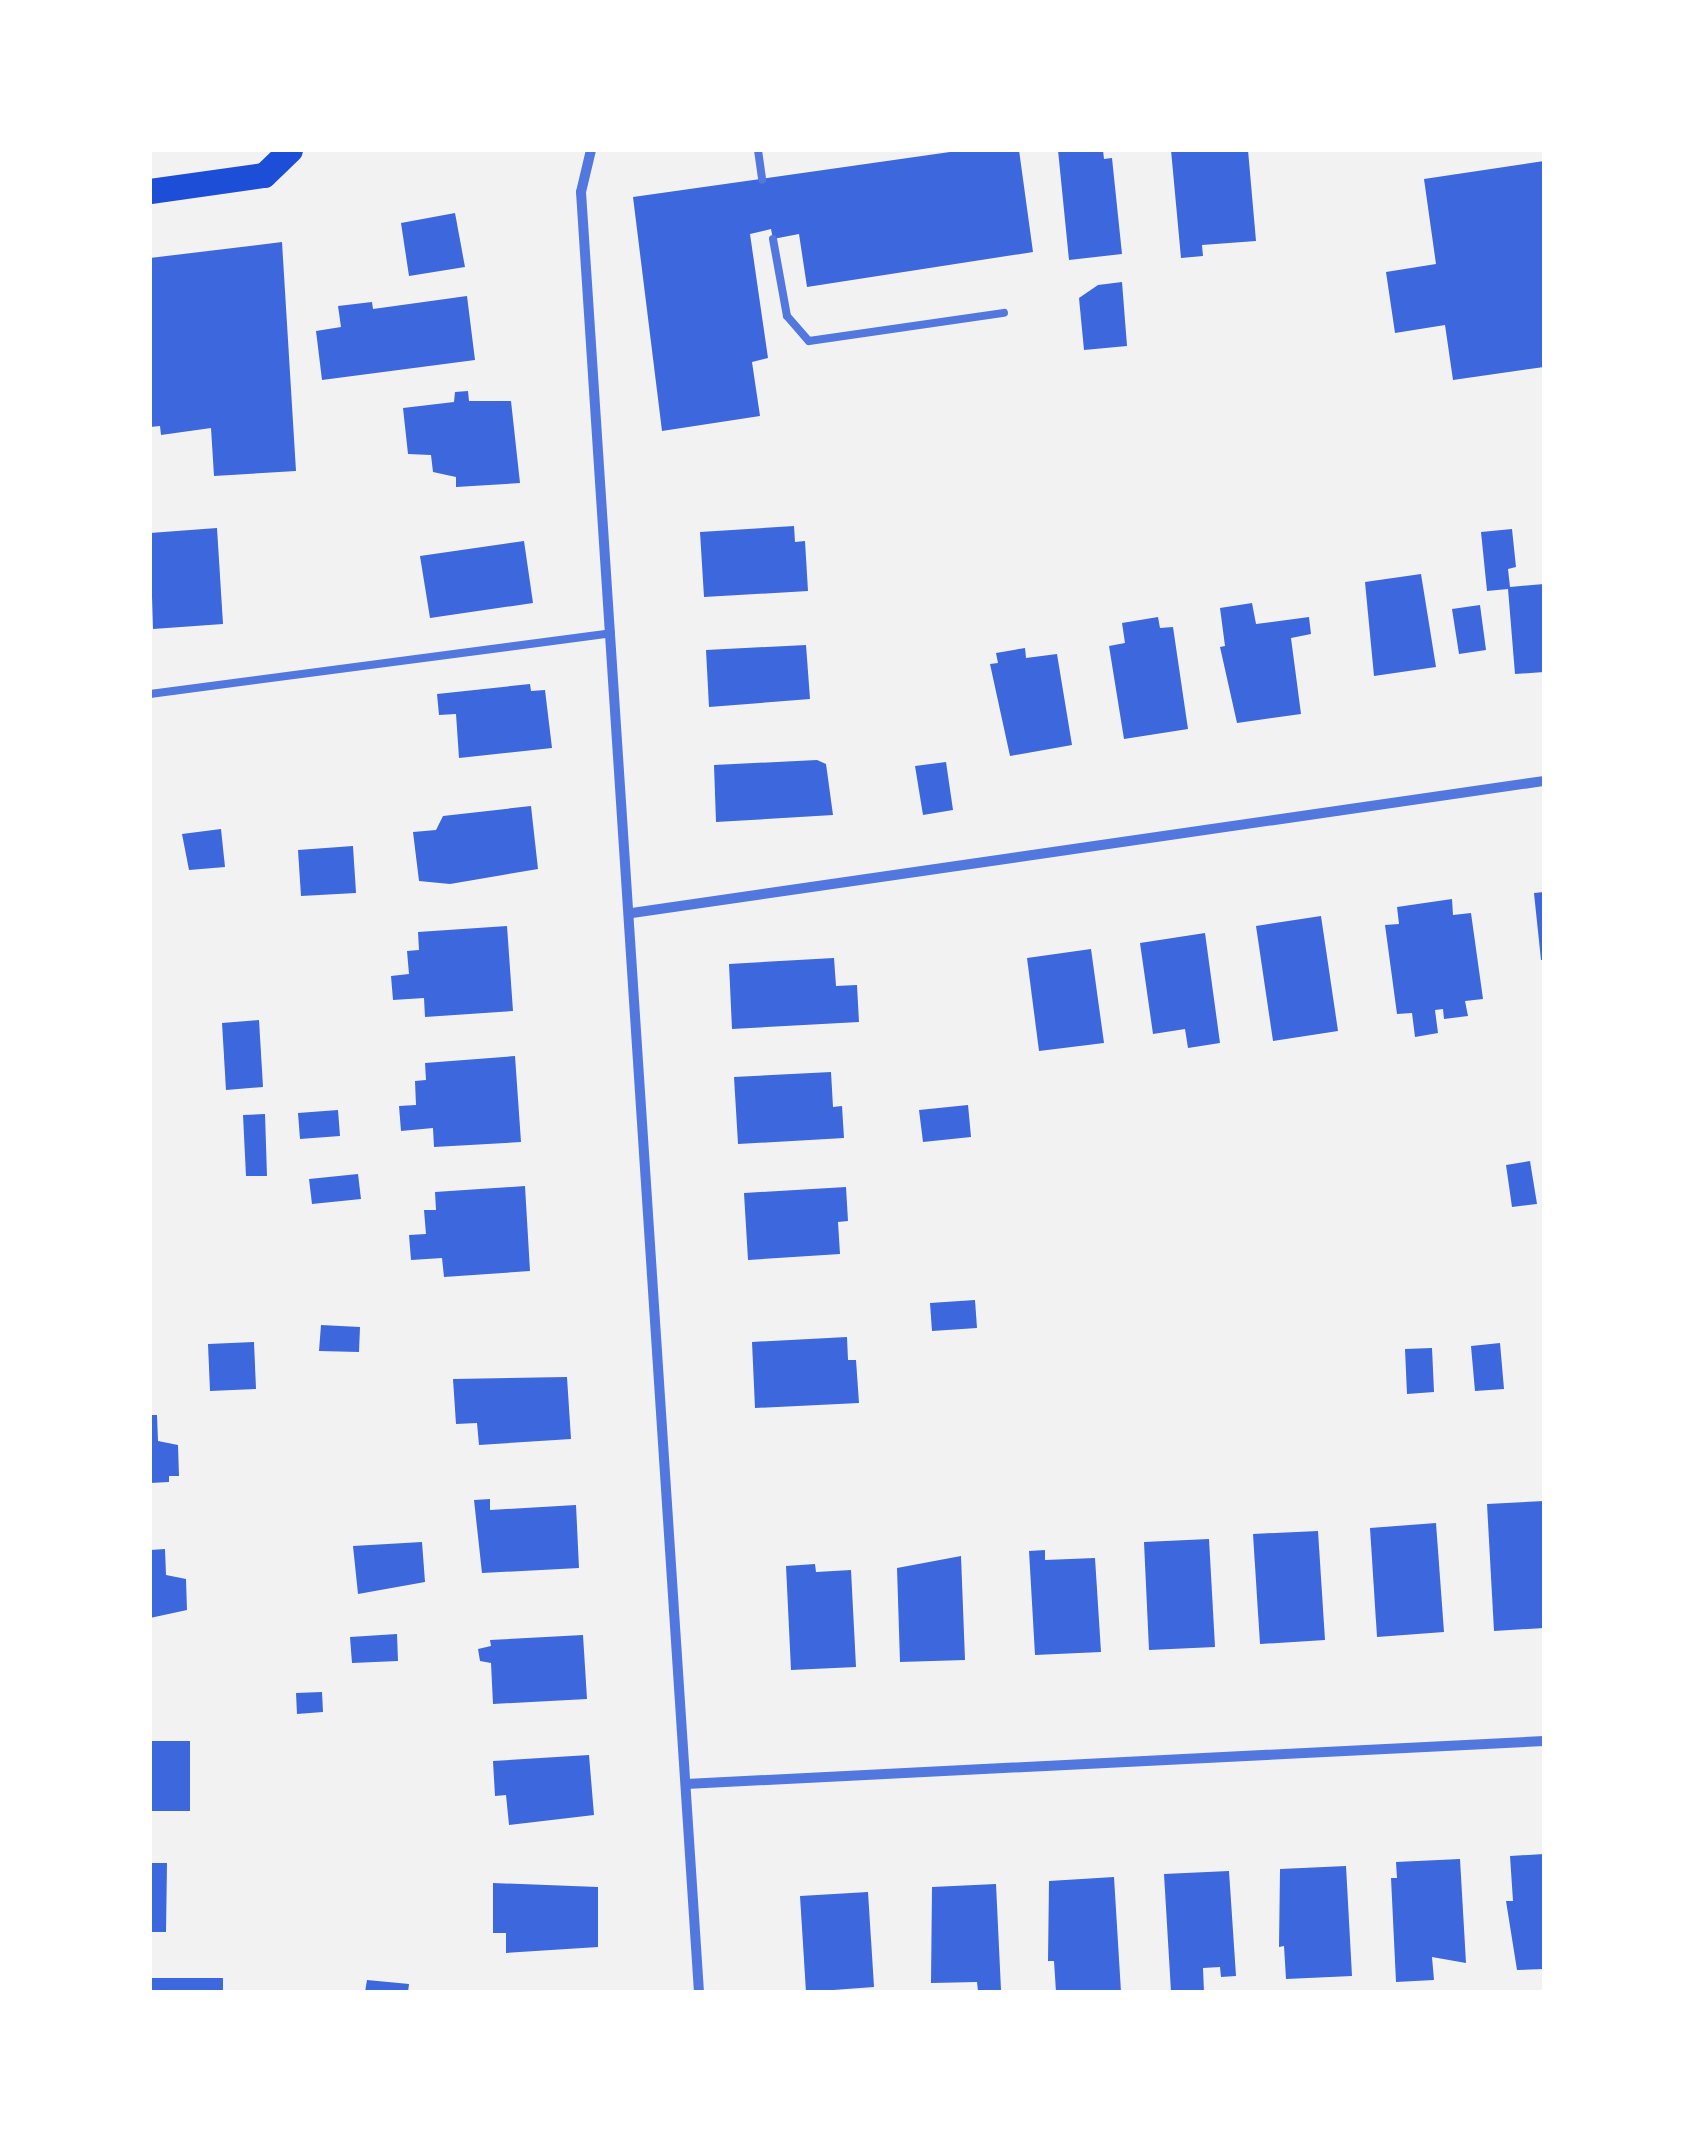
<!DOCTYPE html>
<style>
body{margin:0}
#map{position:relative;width:1694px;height:2142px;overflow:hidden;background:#f2f2f2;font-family:Bitter,serif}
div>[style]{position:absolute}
.building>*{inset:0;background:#3d67dc}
.service>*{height:8px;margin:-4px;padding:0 4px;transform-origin:4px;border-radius:4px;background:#5277de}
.minor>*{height:10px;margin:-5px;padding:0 5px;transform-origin:5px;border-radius:5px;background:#5277de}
.primary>*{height:25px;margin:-12.5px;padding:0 12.5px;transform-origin:12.5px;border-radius:12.5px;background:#1d4ed8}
span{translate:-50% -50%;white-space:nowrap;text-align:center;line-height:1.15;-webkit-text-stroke:8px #fff;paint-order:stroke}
.frame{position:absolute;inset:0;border:152px solid #fff;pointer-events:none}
</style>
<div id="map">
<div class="building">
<i style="clip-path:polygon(964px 150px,1019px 150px,1033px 252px,807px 287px,799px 234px,773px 239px,771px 229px,750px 234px,768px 358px,752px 362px,760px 416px,662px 431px,633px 197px)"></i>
<i style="clip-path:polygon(1058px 150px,1103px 150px,1104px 159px,1112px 158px,1122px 254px,1069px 260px)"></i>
<i style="clip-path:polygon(1171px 150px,1248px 150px,1256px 241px,1202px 245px,1203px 256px,1181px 258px)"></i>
<i style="clip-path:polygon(1544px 161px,1544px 367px,1453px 380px,1445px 325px,1395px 333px,1386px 272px,1436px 264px,1424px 179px)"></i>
<i style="clip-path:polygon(455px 213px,465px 267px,409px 276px,401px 223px)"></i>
<i style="clip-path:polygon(282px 242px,296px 471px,214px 476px,211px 428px,161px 435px,160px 426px,150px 427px,150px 258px)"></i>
<i style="clip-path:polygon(1122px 282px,1127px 346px,1084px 350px,1079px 298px,1098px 285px)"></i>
<i style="clip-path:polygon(467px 296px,475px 360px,322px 380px,316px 331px,341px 327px,338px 306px,372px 302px,373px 309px)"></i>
<i style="clip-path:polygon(468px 391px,469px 401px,511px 401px,520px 483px,456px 487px,456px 477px,433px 472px,431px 455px,408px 454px,403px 408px,454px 402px,455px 392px)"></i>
<i style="clip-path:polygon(794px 526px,795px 542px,805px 541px,808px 591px,704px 597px,700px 532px)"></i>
<i style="clip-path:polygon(217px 528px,223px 624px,153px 629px,150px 533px)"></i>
<i style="clip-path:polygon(1512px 529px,1516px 567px,1508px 569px,1510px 587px,1544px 584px,1544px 672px,1515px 674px,1508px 589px,1487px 591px,1481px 532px)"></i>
<i style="clip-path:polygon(524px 541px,533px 603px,430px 618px,420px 556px)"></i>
<i style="clip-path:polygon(1421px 574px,1436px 667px,1374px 676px,1365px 582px)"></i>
<i style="clip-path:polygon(1252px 603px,1256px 624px,1309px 617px,1311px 634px,1291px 638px,1301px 714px,1237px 723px,1220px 647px,1225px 646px,1220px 608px)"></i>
<i style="clip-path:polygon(1480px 605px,1486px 650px,1459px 654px,1452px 609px)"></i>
<i style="clip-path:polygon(1158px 617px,1160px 628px,1173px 627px,1188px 729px,1124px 739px,1109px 646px,1125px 643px,1122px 623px)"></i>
<i style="clip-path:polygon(806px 645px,810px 699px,709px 707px,706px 650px)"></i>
<i style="clip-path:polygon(1025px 648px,1026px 658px,1057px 654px,1072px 745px,1010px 756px,990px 664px,998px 663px,996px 653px)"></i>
<i style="clip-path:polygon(530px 684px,531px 691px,545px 690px,552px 748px,459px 758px,456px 714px,439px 715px,437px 694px)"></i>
<i style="clip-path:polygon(817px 760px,826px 764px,833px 815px,716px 822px,714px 765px)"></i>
<i style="clip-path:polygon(946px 762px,953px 810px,923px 815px,915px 766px)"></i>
<i style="clip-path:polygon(531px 806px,538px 869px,450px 884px,419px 881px,413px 832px,436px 830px,443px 816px)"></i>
<i style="clip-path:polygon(221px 829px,225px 867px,189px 870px,182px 834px)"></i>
<i style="clip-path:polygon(353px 846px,356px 893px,301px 896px,298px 850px)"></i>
<i style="clip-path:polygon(1544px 892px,1544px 960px,1541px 960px,1534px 893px)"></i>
<i style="clip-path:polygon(1452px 899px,1453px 915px,1471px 913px,1483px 999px,1465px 1001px,1468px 1016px,1444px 1019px,1443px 1009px,1435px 1010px,1438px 1033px,1415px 1037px,1412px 1013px,1397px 1014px,1385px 925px,1399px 924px,1397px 907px)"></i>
<i style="clip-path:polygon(1321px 916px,1338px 1031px,1273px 1041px,1256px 926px)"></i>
<i style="clip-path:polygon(507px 926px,513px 1011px,425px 1017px,424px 998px,393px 1000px,391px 976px,409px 974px,407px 951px,419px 950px,418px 932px)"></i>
<i style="clip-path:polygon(1205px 933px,1220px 1043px,1188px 1048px,1185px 1029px,1153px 1034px,1140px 943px)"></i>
<i style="clip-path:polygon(1091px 949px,1104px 1043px,1039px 1051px,1027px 958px)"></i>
<i style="clip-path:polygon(834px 958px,836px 986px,857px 985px,859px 1022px,732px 1029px,729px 964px)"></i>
<i style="clip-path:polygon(259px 1020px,263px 1087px,226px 1090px,222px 1023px)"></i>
<i style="clip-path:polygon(515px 1056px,521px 1142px,434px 1147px,433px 1128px,401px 1131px,399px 1106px,416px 1105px,415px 1081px,426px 1080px,425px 1063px)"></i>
<i style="clip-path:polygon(831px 1072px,833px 1107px,842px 1106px,844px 1138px,738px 1144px,734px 1077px)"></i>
<i style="clip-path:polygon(968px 1105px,971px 1137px,923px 1142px,919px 1110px)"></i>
<i style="clip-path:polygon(338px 1110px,340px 1136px,300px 1139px,298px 1113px)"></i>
<i style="clip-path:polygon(265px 1114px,267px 1176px,246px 1176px,243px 1115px)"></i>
<i style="clip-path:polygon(1530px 1161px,1537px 1204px,1512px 1207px,1506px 1165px)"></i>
<i style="clip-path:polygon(358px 1174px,361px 1199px,312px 1204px,309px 1179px)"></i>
<i style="clip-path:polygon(525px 1186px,530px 1271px,444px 1277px,442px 1258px,411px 1260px,409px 1235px,426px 1234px,424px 1210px,436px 1210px,435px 1192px)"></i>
<i style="clip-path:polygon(846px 1187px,848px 1221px,838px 1222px,840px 1254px,748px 1260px,744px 1193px)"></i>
<i style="clip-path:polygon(975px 1300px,977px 1328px,932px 1331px,930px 1303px)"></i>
<i style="clip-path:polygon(321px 1325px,360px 1327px,359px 1352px,319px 1351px)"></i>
<i style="clip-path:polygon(847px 1337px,848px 1360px,856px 1360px,859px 1403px,755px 1408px,752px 1342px)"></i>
<i style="clip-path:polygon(254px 1342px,256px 1389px,210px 1391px,208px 1344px)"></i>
<i style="clip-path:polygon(1500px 1343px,1504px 1389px,1475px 1391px,1471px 1346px)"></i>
<i style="clip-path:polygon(1432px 1348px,1434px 1392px,1407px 1394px,1405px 1349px)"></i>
<i style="clip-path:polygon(567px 1377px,571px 1439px,479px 1445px,477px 1423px,456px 1424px,453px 1379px)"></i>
<i style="clip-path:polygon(150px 1415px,157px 1415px,158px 1441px,178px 1445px,179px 1476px,169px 1476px,169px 1482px,150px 1483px)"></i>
<i style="clip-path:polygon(490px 1499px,490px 1510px,576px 1505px,579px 1568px,482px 1573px,474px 1500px)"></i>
<i style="clip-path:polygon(1544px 1501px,1544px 1628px,1494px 1631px,1487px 1504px)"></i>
<i style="clip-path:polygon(1436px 1523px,1444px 1632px,1377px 1637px,1370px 1528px)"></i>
<i style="clip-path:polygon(1318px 1531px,1325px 1640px,1260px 1644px,1253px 1534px)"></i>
<i style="clip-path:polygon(1209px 1539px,1215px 1647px,1149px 1650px,1144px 1542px)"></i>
<i style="clip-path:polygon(422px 1542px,425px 1582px,358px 1594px,353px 1546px)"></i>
<i style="clip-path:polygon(165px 1549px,166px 1575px,186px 1579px,187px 1610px,150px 1618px,150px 1550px)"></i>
<i style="clip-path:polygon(1045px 1550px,1045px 1560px,1095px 1558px,1101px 1652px,1035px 1655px,1029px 1551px)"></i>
<i style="clip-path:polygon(961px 1556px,965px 1660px,900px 1662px,897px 1568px)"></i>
<i style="clip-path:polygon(815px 1564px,816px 1572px,851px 1570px,856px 1667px,791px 1670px,786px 1566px)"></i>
<i style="clip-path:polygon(397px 1634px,398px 1661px,352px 1663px,350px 1637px)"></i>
<i style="clip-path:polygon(583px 1635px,587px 1699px,493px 1704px,491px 1663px,480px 1661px,478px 1649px,491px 1646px,490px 1640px)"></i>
<i style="clip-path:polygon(322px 1692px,323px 1712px,297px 1714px,296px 1693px)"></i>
<i style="clip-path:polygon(150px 1741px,190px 1741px,190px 1811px,150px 1811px)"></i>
<i style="clip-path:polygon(589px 1755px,594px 1815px,509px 1825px,506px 1795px,495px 1796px,493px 1761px)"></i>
<i style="clip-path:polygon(1544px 1854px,1544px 1969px,1517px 1970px,1506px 1901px,1513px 1901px,1510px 1856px)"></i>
<i style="clip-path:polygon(1460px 1859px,1466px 1963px,1432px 1957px,1434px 1980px,1396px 1982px,1391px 1878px,1397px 1878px,1396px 1862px)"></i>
<i style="clip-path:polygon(150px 1863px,167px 1863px,166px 1932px,150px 1932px)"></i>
<i style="clip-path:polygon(1346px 1866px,1352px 1976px,1286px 1979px,1284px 1946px,1279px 1947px,1280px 1869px)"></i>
<i style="clip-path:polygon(1229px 1871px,1236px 1976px,1221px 1977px,1220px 1967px,1203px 1968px,1204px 1992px,1171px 1992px,1164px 1874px)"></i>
<i style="clip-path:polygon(1114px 1877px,1121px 1992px,1056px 1992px,1054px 1961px,1048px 1961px,1049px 1881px)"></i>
<i style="clip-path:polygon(493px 1883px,598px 1887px,598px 1947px,506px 1953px,506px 1933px,493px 1933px)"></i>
<i style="clip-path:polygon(996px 1884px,1001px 1990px,978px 1991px,977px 1982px,931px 1983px,932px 1887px)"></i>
<i style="clip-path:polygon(868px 1892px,874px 1987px,806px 1992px,800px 1896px)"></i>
<i style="clip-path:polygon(150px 1978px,223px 1978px,223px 1992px,150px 1992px)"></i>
<i style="clip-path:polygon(367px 1980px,409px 1984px,408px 1992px,365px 1992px)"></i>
</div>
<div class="service">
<i style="left:758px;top:150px;width:30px;rotate:82deg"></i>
<i style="left:773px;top:239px;width:78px;rotate:79.7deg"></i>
<i style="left:787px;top:316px;width:33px;rotate:49deg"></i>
<i style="left:809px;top:341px;width:197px;rotate:-8.2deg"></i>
<i style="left:150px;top:694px;width:465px;rotate:-7.5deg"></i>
</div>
<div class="minor">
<i style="left:591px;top:150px;width:43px;rotate:103.4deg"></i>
<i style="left:581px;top:192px;width:1804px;rotate:86.25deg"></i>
<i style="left:632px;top:913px;width:922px;rotate:-8.24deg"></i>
<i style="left:686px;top:1784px;width:859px;rotate:-2.87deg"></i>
</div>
<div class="primary">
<i style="left:150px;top:191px;width:115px;rotate:-8deg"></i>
<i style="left:264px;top:175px;width:36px;rotate:-44deg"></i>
</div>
<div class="frame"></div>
</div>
